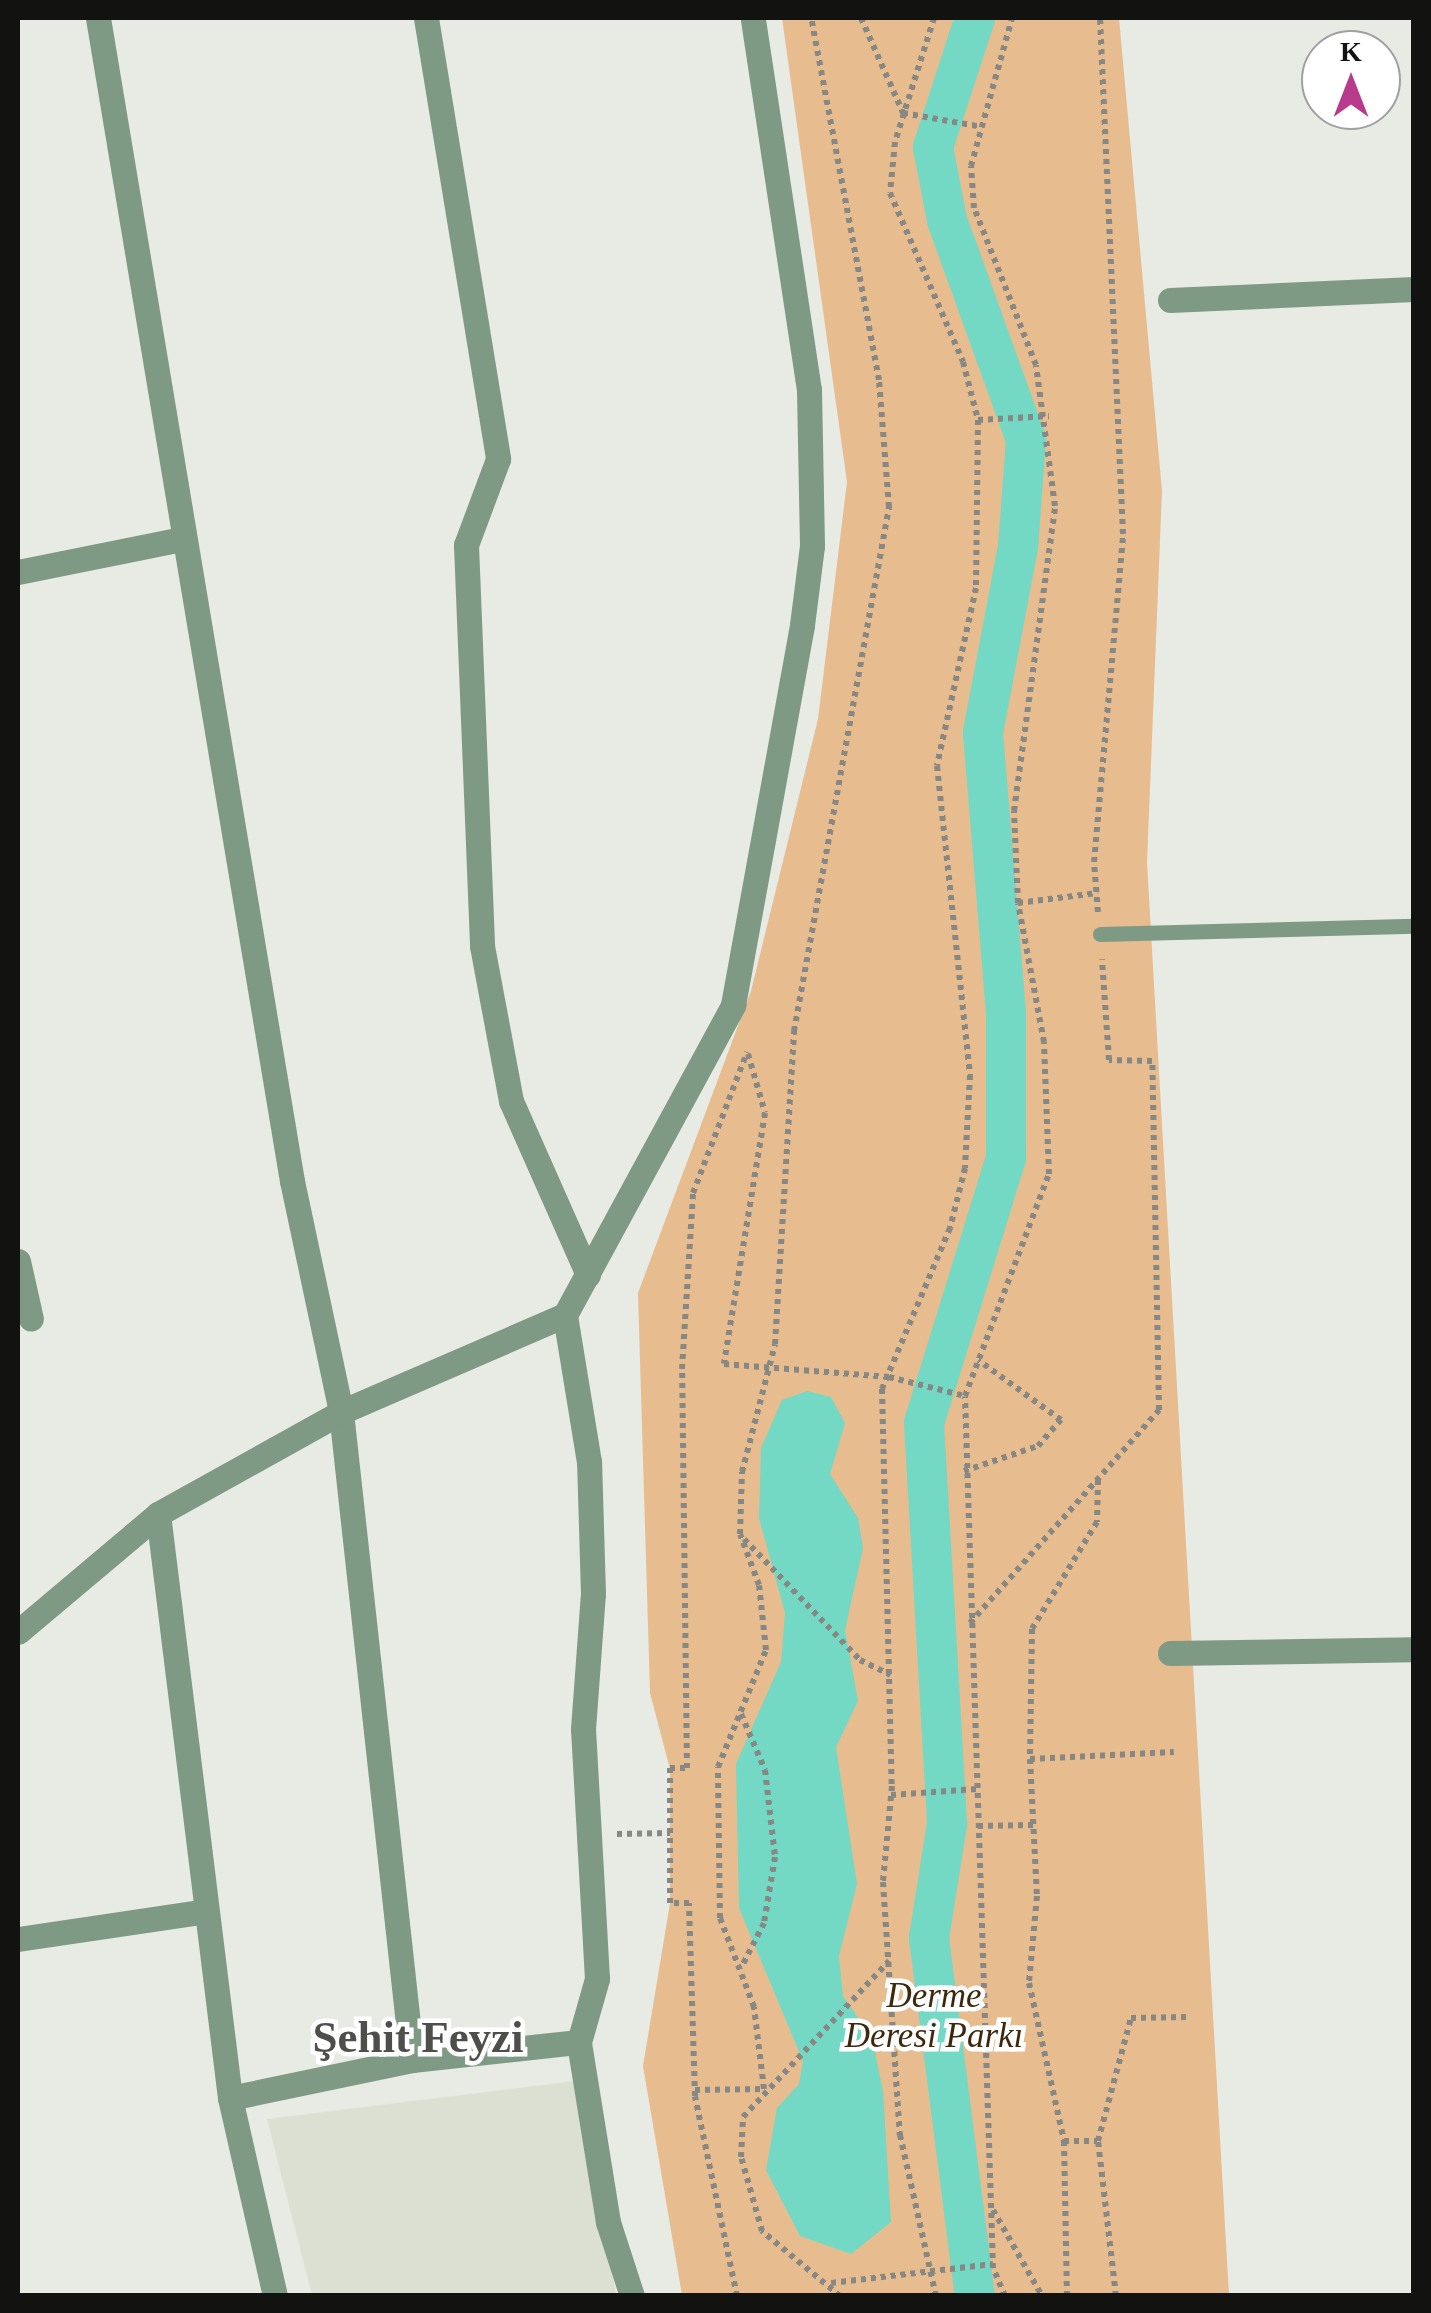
<!DOCTYPE html>
<meta charset="utf-8">
<style>
body{margin:0}
#map{position:relative;width:1431px;height:2313px;overflow:hidden;background:#e8eae4;font-family:Georgia,serif}
div>[style]{position:absolute}
.built>*{inset:0;background:#dbe0d3}
.green>*{inset:0;background:#e7bc8e}
.water>*{inset:0;background:#73d8c4}
.canal>*{height:40px;margin:-20px;padding:0 20px;transform-origin:20px;border-radius:20px;background:#73d8c4}
.path>*{height:6px;margin-top:-3px;transform-origin:0;background:repeating-linear-gradient(90deg,#878884 0 5px,transparent 0 10px)}
.lane>*{height:15px;margin:-7.5px;padding:0 7.5px;transform-origin:7.5px;border-radius:7.5px;background:#7e9984}
.street>*{height:25px;margin:-12.5px;padding:0 12.5px;transform-origin:12.5px;border-radius:12.5px;background:#7e9984}
span{translate:-50% -50%;white-space:nowrap;text-align:center;line-height:1.15;-webkit-text-stroke:9px #fff;paint-order:stroke}
.park-label{font-size:35px;color:#3e280d;font-style:italic}
.district-label{font-size:45px;color:#4e4f4b;font-weight:700}
.frame{position:absolute;inset:0;border:20px solid #121211;pointer-events:none}
.north{position:absolute;left:1301px;top:30px;width:100px;height:100px;box-sizing:border-box;background:#fff;border:2px solid #a0a0a0;border-radius:50%;rotate:0deg;font-size:28px;font-weight:700;line-height:40px;text-align:center;color:#121211}
.north::after{content:'';display:block;margin:auto;width:35px;height:45px;background:#b73b8a;clip-path:polygon(50% 0,100% 100%,50% 72%,0 100%)}
</style>
<div id="map">
<div class="built">
<i style="clip-path:polygon(575px 2081px,616px 2295px,312px 2295px,267px 2119px)"></i>
</div>
<div class="green">
<i style="clip-path:polygon(782px 18px,1119px 18px,1162px 491px,1147px 862px,1229px 2295px,682px 2295px,643px 2066px,670px 1903px,670px 1769px,650px 1693px,638px 1293px,751px 991px,818px 719px,847px 482px)"></i>
</div>
<div class="water">
<i style="clip-path:polygon(807px 1391px,831px 1397px,845px 1423px,830px 1474px,858px 1518px,863px 1548px,845px 1630px,858px 1701px,836px 1747px,857px 1884px,839px 1956px,843px 1996px,872px 2038px,883px 2091px,891px 2222px,851px 2254px,800px 2236px,766px 2170px,777px 2108px,799px 2084px,803px 2061px,739px 1908px,736px 1764px,781px 1662px,785px 1613px,759px 1518px,761px 1448px,782px 1400px)"></i>
</div>
<div class="canal">
<i style="left:975px;top:18px;width:136px;rotate:108deg"></i>
<i style="left:933px;top:147px;width:74px;rotate:79.1deg"></i>
<i style="left:947px;top:220px;width:233px;rotate:70.2deg"></i>
<i style="left:1026px;top:439px;width:108px;rotate:94.2deg"></i>
<i style="left:1018px;top:547px;width:189px;rotate:100.7deg"></i>
<i style="left:983px;top:733px;width:281px;rotate:85.3deg"></i>
<i style="left:1006px;top:1013px;width:145px;rotate:90deg"></i>
<i style="left:1006px;top:1158px;width:277px;rotate:107.2deg"></i>
<i style="left:924px;top:1423px;width:402px;rotate:86.7deg"></i>
<i style="left:947px;top:1824px;width:115px;rotate:99deg"></i>
<i style="left:929px;top:1938px;width:361px;rotate:82.7deg"></i>
</div>
<div class="path">
<i style="left:861px;top:18px;width:104px;rotate:66.1deg"></i>
<i style="left:903px;top:113px;width:80px;rotate:10deg"></i>
<i style="left:934px;top:18px;width:130px;rotate:107.5deg"></i>
<i style="left:895px;top:142px;width:51px;rotate:95.6deg"></i>
<i style="left:890px;top:193px;width:184px;rotate:66.6deg"></i>
<i style="left:963px;top:362px;width:60px;rotate:75.5deg"></i>
<i style="left:978px;top:420px;width:168px;rotate:90.7deg"></i>
<i style="left:976px;top:588px;width:182px;rotate:102.4deg"></i>
<i style="left:937px;top:766px;width:311px;rotate:83.9deg"></i>
<i style="left:970px;top:1075px;width:93px;rotate:93.1deg"></i>
<i style="left:965px;top:1168px;width:62px;rotate:104deg"></i>
<i style="left:950px;top:1228px;width:175px;rotate:112.9deg"></i>
<i style="left:882px;top:1389px;width:397px;rotate:88.6deg"></i>
<i style="left:892px;top:1786px;width:96px;rotate:95.4deg"></i>
<i style="left:883px;top:1882px;width:254px;rotate:86.2deg"></i>
<i style="left:900px;top:2135px;width:165px;rotate:77.4deg"></i>
<i style="left:978px;top:420px;width:71px;rotate:-3.2deg"></i>
<i style="left:1018px;top:903px;width:80px;rotate:-7.2deg"></i>
<i style="left:1098px;top:912px;width:50px;rotate:-94.6deg"></i>
<i style="left:1094px;top:862px;width:329px;rotate:-84.9deg"></i>
<i style="left:1123px;top:534px;width:517px;rotate:-92.55deg"></i>
<i style="left:748px;top:1054px;width:61px;rotate:73.9deg"></i>
<i style="left:765px;top:1113px;width:254px;rotate:99.3deg"></i>
<i style="left:724px;top:1364px;width:166px;rotate:4.5deg"></i>
<i style="left:889px;top:1377px;width:78px;rotate:14deg"></i>
<i style="left:964px;top:1471px;width:78px;rotate:-18.7deg"></i>
<i style="left:1038px;top:1446px;width:35px;rotate:-49deg"></i>
<i style="left:1061px;top:1420px;width:102px;rotate:-144.1deg"></i>
<i style="left:1098px;top:1480px;width:42px;rotate:91.4deg"></i>
<i style="left:1097px;top:1522px;width:125px;rotate:121.3deg"></i>
<i style="left:1032px;top:1629px;width:130px;rotate:90.9deg"></i>
<i style="left:1030px;top:1759px;width:144px;rotate:-2.8deg"></i>
<i style="left:744px;top:1539px;width:168px;rotate:46.2deg"></i>
<i style="left:860px;top:1660px;width:34px;rotate:26deg"></i>
<i style="left:970px;top:1623px;width:285px;rotate:-48.4deg"></i>
<i style="left:1159px;top:1410px;width:349px;rotate:-91.1deg"></i>
<i style="left:1152px;top:1061px;width:43px;rotate:-178.7deg"></i>
<i style="left:1109px;top:1060px;width:101px;rotate:-94deg"></i>
<i style="left:741px;top:1714px;width:61px;rotate:66.8deg"></i>
<i style="left:765px;top:1770px;width:88px;rotate:83.4deg"></i>
<i style="left:775px;top:1857px;width:67px;rotate:99.5deg"></i>
<i style="left:764px;top:1923px;width:48px;rotate:117.1deg"></i>
<i style="left:1030px;top:1759px;width:137px;rotate:87.1deg"></i>
<i style="left:1037px;top:1896px;width:87px;rotate:95.3deg"></i>
<i style="left:1029px;top:1983px;width:162px;rotate:77.5deg"></i>
<i style="left:1064px;top:2141px;width:155px;rotate:88.9deg"></i>
<i style="left:891px;top:1795px;width:86px;rotate:-4deg"></i>
<i style="left:978px;top:1826px;width:56px;rotate:-1deg"></i>
<i style="left:617px;top:1834px;width:53px;rotate:-1.1deg"></i>
<i style="left:695px;top:2090px;width:69px;rotate:-0.8deg"></i>
<i style="left:764px;top:2089px;width:83px;rotate:-97deg"></i>
<i style="left:754px;top:2007px;width:95px;rotate:-110.9deg"></i>
<i style="left:720px;top:1918px;width:151px;rotate:-90.8deg"></i>
<i style="left:718px;top:1767px;width:126px;rotate:-67.7deg"></i>
<i style="left:766px;top:1650px;width:65px;rotate:-96.1deg"></i>
<i style="left:759px;top:1585px;width:54px;rotate:-110.4deg"></i>
<i style="left:740px;top:1534px;width:62px;rotate:-88.2deg"></i>
<i style="left:742px;top:1472px;width:132px;rotate:-75.5deg"></i>
<i style="left:775px;top:1344px;width:314px;rotate:-86.5deg"></i>
<i style="left:794px;top:1031px;width:533px;rotate:-79.72deg"></i>
<i style="left:889px;top:507px;width:127px;rotate:-94.5deg"></i>
<i style="left:879px;top:380px;width:368px;rotate:-100.6deg"></i>
<i style="left:1064px;top:2141px;width:33px"></i>
<i style="left:993px;top:2210px;width:99px;rotate:60.3deg"></i>
<i style="left:831px;top:2283px;width:163px;rotate:-6.7deg"></i>
<i style="left:737px;top:2296px;width:204px;rotate:-101.9deg"></i>
<i style="left:695px;top:2096px;width:193px;rotate:-91.8deg"></i>
<i style="left:689px;top:1903px;width:19px;rotate:180deg"></i>
<i style="left:670px;top:1903px;width:135px;rotate:-90deg"></i>
<i style="left:670px;top:1768px;width:17px"></i>
<i style="left:687px;top:1768px;width:399px;rotate:-90.7deg"></i>
<i style="left:682px;top:1369px;width:176px;rotate:-86.4deg"></i>
<i style="left:693px;top:1193px;width:151px;rotate:-69deg"></i>
<i style="left:840px;top:2296px;width:102px;rotate:-140.2deg"></i>
<i style="left:762px;top:2231px;width:77px;rotate:-105.8deg"></i>
<i style="left:741px;top:2157px;width:40px;rotate:-87.1deg"></i>
<i style="left:743px;top:2117px;width:214px;rotate:-46.9deg"></i>
<i style="left:1005px;top:2296px;width:30px;rotate:-113deg"></i>
<i style="left:993px;top:2268px;width:872px;rotate:-91.84deg"></i>
<i style="left:965px;top:1396px;width:237px;rotate:-69.3deg"></i>
<i style="left:1049px;top:1174px;width:132px;rotate:-92.2deg"></i>
<i style="left:1044px;top:1042px;width:141px;rotate:-100.6deg"></i>
<i style="left:1018px;top:903px;width:92px;rotate:-92.5deg"></i>
<i style="left:1014px;top:811px;width:308px;rotate:-82.3deg"></i>
<i style="left:1055px;top:506px;width:142px;rotate:-97.7deg"></i>
<i style="left:1036px;top:365px;width:169px;rotate:-111.5deg"></i>
<i style="left:974px;top:208px;width:42px;rotate:-94.1deg"></i>
<i style="left:971px;top:166px;width:154px;rotate:-74.5deg"></i>
<i style="left:1116px;top:2296px;width:156px;rotate:-96.6deg"></i>
<i style="left:1098px;top:2141px;width:127px;rotate:-75deg"></i>
<i style="left:1131px;top:2018px;width:56px;rotate:-1deg"></i>
</div>
<div class="lane">
<i style="left:1100px;top:934px;width:314px;rotate:-1.5deg"></i>
</div>
<div class="street">
<i style="left:98px;top:18px;width:1179px;rotate:80.53deg"></i>
<i style="left:292px;top:1181px;width:236px;rotate:78deg"></i>
<i style="left:341px;top:1412px;width:652px;rotate:83.75deg"></i>
<i style="left:412px;top:2060px;width:168px;rotate:-6.2deg"></i>
<i style="left:426px;top:18px;width:447px;rotate:80.7deg"></i>
<i style="left:498px;top:459px;width:92px;rotate:110.4deg"></i>
<i style="left:466px;top:545px;width:401px;rotate:87.7deg"></i>
<i style="left:482px;top:946px;width:158px;rotate:79.4deg"></i>
<i style="left:511px;top:1101px;width:190px;rotate:66.1deg"></i>
<i style="left:1170px;top:300px;width:244px;rotate:-2.6deg"></i>
<i style="left:18px;top:572px;width:166px;rotate:-11.4deg"></i>
<i style="left:18px;top:1261px;width:59px;rotate:77.4deg"></i>
<i style="left:158px;top:1514px;width:588px;rotate:82.97deg"></i>
<i style="left:18px;top:1632px;width:183px;rotate:-40.1deg"></i>
<i style="left:158px;top:1514px;width:210px;rotate:-29.1deg"></i>
<i style="left:341px;top:1412px;width:244px;rotate:-23.4deg"></i>
<i style="left:1170px;top:1653px;width:244px;rotate:-0.9deg"></i>
<i style="left:18px;top:1939px;width:185px;rotate:-8.4deg"></i>
<i style="left:275px;top:2296px;width:203px;rotate:-102.8deg"></i>
<i style="left:230px;top:2098px;width:186px;rotate:-11.8deg"></i>
<i style="left:632px;top:2296px;width:78px;rotate:-108deg"></i>
<i style="left:608px;top:2222px;width:182px;rotate:-99.2deg"></i>
<i style="left:579px;top:2042px;width:66px;rotate:-74.1deg"></i>
<i style="left:597px;top:1979px;width:250px;rotate:-93.2deg"></i>
<i style="left:583px;top:1729px;width:135px;rotate:-85.8deg"></i>
<i style="left:593px;top:1594px;width:132px;rotate:-91.7deg"></i>
<i style="left:589px;top:1462px;width:149px;rotate:-99.3deg"></i>
<i style="left:565px;top:1315px;width:353px;rotate:-61.5deg"></i>
<i style="left:733px;top:1005px;width:386px;rotate:-79.7deg"></i>
<i style="left:802px;top:625px;width:80px;rotate:-82.8deg"></i>
<i style="left:812px;top:546px;width:156px;rotate:-91.1deg"></i>
<i style="left:809px;top:390px;width:376px;rotate:-98.6deg"></i>
</div>
<div class="park-label">
<span style="left:934px;top:2016px">Derme<br>Deresi Parkı</span>
</div>
<div class="district-label">
<span style="left:418px;top:2038px">Şehit Feyzi</span>
</div>
<div class="frame"></div>
<div class="north">K</div>
</div>
